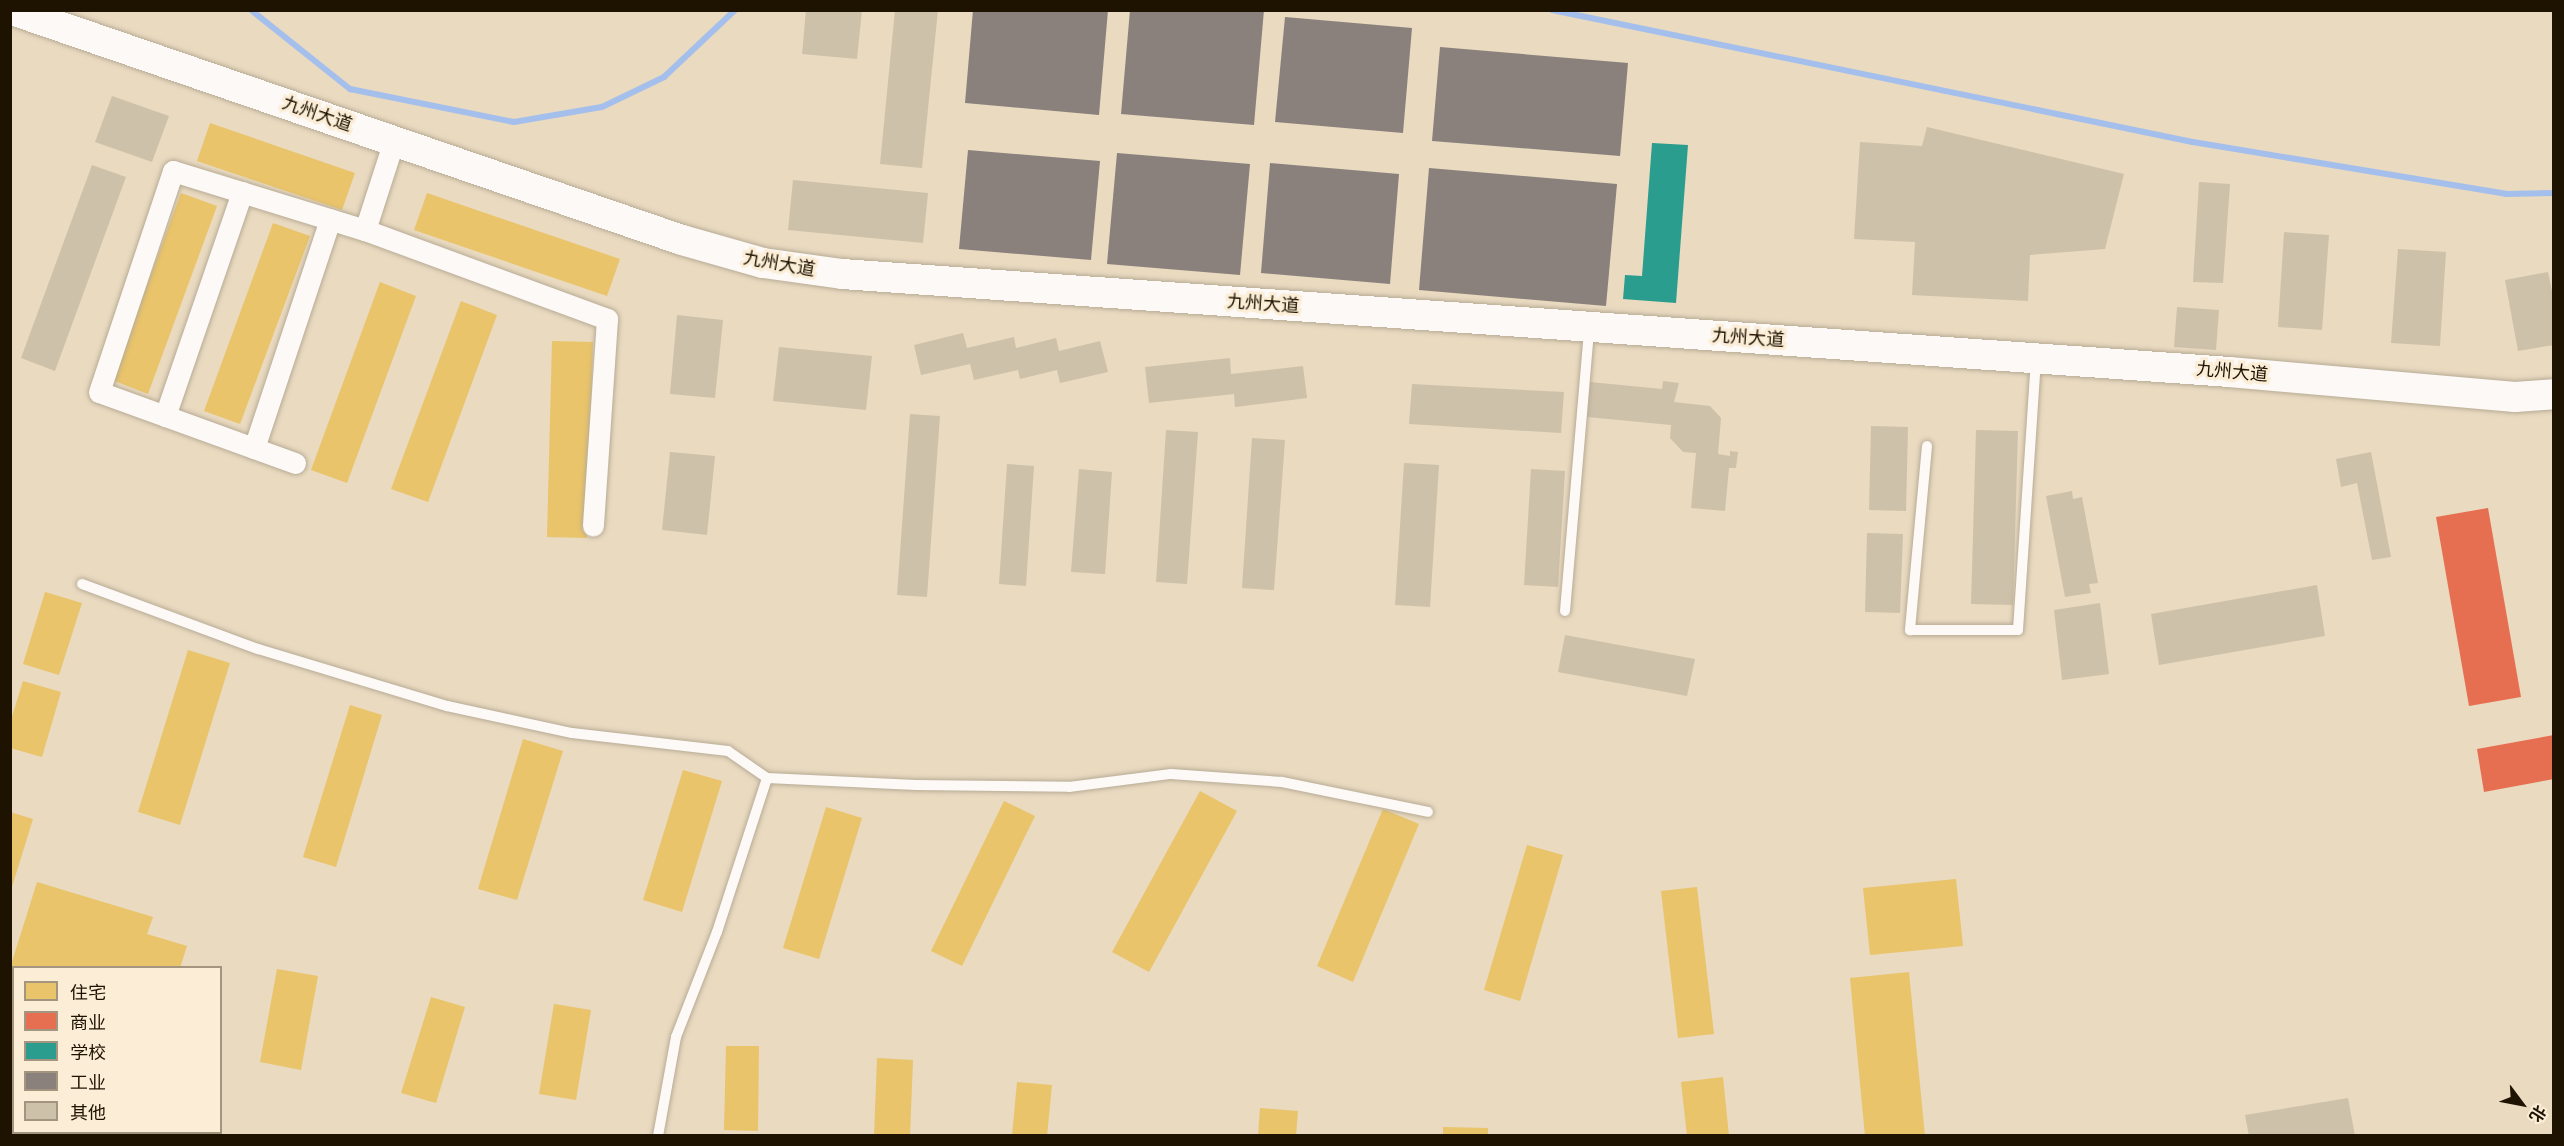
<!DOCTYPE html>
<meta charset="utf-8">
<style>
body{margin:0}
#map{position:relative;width:2564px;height:1146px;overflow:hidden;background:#e9dac0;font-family:Karla,"Noto Sans SC",sans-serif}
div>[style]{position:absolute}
.homes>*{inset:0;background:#e9c46a}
.shops>*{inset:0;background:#e76f51}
.schools>*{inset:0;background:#2a9d8f}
.industry>*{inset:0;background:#8a817c}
.stream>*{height:6px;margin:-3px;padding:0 3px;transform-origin:3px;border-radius:3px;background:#a5bfec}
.building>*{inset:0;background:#cec1aa}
.roads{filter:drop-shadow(0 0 2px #b8ab95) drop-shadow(0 0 2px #b8ab95)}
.service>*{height:10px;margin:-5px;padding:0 5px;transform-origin:5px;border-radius:5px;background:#fcf9f6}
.minor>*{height:21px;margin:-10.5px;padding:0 10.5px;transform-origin:10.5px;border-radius:10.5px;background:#fcf9f6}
.secondary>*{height:30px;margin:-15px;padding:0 15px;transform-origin:15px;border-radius:15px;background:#fcf9f6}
span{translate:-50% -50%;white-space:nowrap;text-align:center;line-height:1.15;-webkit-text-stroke:6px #fbedd6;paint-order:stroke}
.street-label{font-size:18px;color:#1e1200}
.frame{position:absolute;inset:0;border:12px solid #1e1200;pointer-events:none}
.legend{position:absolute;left:12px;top:966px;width:210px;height:168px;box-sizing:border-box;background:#fbedd6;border:2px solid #a39580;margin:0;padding:8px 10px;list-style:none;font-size:18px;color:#1e1200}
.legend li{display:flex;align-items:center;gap:12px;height:30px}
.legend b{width:30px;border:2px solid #a39580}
.north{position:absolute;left:2492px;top:1074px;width:60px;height:60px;-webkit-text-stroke:4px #fbedd6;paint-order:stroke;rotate:122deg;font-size:16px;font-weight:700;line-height:24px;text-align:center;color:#1e1200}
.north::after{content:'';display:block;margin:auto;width:21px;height:27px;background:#1e1200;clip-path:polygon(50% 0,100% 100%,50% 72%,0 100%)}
</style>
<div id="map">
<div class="homes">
<i style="clip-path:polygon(210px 123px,355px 173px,342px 210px,197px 161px)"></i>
<i style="clip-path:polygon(181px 193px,217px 206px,148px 394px,112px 380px)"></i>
<i style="clip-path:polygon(427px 193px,620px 259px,607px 296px,414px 230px)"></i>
<i style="clip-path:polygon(273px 223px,310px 236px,240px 424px,204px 411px)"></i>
<i style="clip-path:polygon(380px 282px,416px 296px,347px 483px,311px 470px)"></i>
<i style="clip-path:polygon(461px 301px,497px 315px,428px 502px,391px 489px)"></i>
<i style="clip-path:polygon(552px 341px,593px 342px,587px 538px,547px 537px)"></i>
<i style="clip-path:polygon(45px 592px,82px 603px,59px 675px,23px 664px)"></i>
<i style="clip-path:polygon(188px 650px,230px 663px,180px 825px,138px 812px)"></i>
<i style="clip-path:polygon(23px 681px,61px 692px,42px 757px,10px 748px,10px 723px)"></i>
<i style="clip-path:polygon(350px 705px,382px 715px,336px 867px,303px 857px)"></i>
<i style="clip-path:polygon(523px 739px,563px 751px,517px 900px,478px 889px)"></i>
<i style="clip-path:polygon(683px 770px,722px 781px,682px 912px,643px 900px)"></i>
<i style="clip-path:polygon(1200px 791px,1237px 811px,1149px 972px,1112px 952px)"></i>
<i style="clip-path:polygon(1004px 801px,1035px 816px,962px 966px,931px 951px)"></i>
<i style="clip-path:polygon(826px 807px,862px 818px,819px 959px,783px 948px)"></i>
<i style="clip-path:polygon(1383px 809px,1419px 824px,1353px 982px,1317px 966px)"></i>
<i style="clip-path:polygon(10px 812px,33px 819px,11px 890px,10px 890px)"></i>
<i style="clip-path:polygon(1527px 845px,1563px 855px,1520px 1001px,1484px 990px)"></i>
<i style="clip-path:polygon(1956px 879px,1963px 946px,1870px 955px,1863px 888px)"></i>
<i style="clip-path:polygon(37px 882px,153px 917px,147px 934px,187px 946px,180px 968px,14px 968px,14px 1001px,10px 1000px,10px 968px)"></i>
<i style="clip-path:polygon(1697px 887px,1714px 1034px,1678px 1038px,1661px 891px)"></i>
<i style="clip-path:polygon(277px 969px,318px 976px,301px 1070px,260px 1062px)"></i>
<i style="clip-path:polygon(1909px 972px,1925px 1136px,1865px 1136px,1850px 978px)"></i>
<i style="clip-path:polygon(431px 997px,465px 1007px,436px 1103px,401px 1093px)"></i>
<i style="clip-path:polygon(554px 1004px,591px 1010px,576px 1100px,539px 1094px)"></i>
<i style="clip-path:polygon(726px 1046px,759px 1046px,758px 1131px,724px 1130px)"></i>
<i style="clip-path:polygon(877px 1058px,913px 1060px,910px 1136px,874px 1136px)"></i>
<i style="clip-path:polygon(1723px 1077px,1729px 1136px,1687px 1136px,1681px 1082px)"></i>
<i style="clip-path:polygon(1017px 1082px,1052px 1085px,1047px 1136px,1012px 1136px)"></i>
<i style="clip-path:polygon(1260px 1108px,1298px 1111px,1296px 1136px,1258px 1136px)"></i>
<i style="clip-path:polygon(1443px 1127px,1488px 1128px,1488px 1136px,1443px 1136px)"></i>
</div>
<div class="shops">
<i style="clip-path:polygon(2488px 508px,2521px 697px,2469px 706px,2436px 517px)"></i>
<i style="clip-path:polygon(2554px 735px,2554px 779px,2484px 792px,2477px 749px)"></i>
</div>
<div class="schools">
<i style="clip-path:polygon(1652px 143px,1688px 145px,1676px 303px,1623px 299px,1625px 275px,1642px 276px)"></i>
</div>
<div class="industry">
<i style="clip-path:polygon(973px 10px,1108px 10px,1099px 115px,965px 103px)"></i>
<i style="clip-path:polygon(1130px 10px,1264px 10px,1254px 125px,1121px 114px)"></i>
<i style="clip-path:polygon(1285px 17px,1412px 28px,1403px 133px,1275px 122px)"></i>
<i style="clip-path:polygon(1440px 47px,1628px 63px,1620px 156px,1432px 141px)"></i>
<i style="clip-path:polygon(968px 150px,1100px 161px,1091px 260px,959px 249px)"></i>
<i style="clip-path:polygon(1117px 153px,1250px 164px,1240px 275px,1107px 264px)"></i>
<i style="clip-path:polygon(1270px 163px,1399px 174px,1390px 284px,1261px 273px)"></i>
<i style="clip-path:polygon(1429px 168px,1617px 184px,1606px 306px,1419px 290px)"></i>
</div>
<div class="stream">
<i style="left:251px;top:10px;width:127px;rotate:38.6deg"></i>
<i style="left:350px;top:89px;width:167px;rotate:11.4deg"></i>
<i style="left:514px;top:122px;width:89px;rotate:-9.7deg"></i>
<i style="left:602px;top:107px;width:69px;rotate:-25.8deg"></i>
<i style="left:664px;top:77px;width:98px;rotate:-43.3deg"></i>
<i style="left:1552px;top:10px;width:654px;rotate:11.64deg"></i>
<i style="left:2193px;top:142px;width:317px;rotate:9.4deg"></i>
<i style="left:2506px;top:194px;width:48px;rotate:-1.2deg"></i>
</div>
<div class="building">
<i style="clip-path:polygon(806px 10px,862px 10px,857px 59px,802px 54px)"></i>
<i style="clip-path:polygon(895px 10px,938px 10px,922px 168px,880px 164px)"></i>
<i style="clip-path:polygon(112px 96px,169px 116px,152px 162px,95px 142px)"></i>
<i style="clip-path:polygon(1927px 127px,2124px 174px,2105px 249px,2030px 255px,2028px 301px,1912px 295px,1915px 242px,1854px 239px,1860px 142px,1922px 146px)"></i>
<i style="clip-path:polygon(92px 165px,126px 177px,55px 371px,21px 358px)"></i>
<i style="clip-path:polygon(793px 180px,928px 193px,923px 243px,788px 230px)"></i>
<i style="clip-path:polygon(2199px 182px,2230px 184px,2223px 283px,2193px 282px)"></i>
<i style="clip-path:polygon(2284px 232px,2329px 235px,2322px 330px,2278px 327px)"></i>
<i style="clip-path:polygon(2398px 249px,2446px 252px,2440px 346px,2391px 343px)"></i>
<i style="clip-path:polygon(2548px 272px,2554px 301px,2554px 345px,2518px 351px,2505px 280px)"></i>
<i style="clip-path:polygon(2177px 307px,2219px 310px,2216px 350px,2174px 347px)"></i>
<i style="clip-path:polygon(677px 315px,723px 320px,715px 398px,670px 394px)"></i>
<i style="clip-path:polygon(963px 333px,967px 348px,1014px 337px,1016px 348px,1056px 338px,1059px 351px,1100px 341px,1108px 372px,1060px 383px,1057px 370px,1020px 379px,1018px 370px,974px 380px,970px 364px,921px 375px,914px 345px)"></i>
<i style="clip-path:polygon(779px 347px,872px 356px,866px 410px,773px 401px)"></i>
<i style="clip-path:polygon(1230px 358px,1231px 374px,1303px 366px,1307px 398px,1235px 407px,1234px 394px,1149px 403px,1145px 367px)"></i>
<i style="clip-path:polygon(1663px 381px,1679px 383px,1674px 402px,1710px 406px,1721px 418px,1718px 454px,1730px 456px,1730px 451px,1738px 452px,1736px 468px,1729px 468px,1725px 511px,1691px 508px,1696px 453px,1683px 452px,1670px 438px,1671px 425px,1587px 417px,1590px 382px,1662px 389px)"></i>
<i style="clip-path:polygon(1412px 384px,1564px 392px,1561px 433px,1409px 424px)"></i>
<i style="clip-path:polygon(910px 414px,940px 416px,927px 597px,897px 595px)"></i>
<i style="clip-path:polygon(1871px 426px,1908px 427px,1906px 511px,1869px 510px)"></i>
<i style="clip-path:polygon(1166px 430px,1198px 432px,1187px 584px,1156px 582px)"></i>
<i style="clip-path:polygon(1976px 430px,2018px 431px,2013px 605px,1971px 604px)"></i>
<i style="clip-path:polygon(1252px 438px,1285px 440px,1274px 590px,1242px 588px)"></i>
<i style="clip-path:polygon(670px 452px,715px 456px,707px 535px,662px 530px)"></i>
<i style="clip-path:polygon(2371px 452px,2391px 557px,2372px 560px,2357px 483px,2341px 487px,2336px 459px)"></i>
<i style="clip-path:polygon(1404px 463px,1439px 465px,1430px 607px,1395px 605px)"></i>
<i style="clip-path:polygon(1007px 464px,1034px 466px,1026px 586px,999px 584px)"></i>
<i style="clip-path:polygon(1079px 469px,1112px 472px,1105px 574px,1071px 572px)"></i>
<i style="clip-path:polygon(1531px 469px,1565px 471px,1558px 587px,1524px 585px)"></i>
<i style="clip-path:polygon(2072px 491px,2073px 499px,2082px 497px,2098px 583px,2089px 584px,2091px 593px,2065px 597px,2046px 496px)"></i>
<i style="clip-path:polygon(1867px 533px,1903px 534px,1900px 613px,1865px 612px)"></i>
<i style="clip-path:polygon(2317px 585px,2325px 636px,2159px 665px,2151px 614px)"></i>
<i style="clip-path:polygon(2100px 603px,2109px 674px,2062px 680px,2054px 610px)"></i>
<i style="clip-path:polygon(1565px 635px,1695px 659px,1687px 696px,1558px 672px)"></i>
<i style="clip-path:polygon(2348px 1098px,2355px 1136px,2249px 1136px,2245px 1115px)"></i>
</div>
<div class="roads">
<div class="service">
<i style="left:1927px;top:446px;width:185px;rotate:95.3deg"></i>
<i style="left:1910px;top:630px;width:108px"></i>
<i style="left:2018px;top:630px;width:270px;rotate:-86.2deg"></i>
<i style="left:82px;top:584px;width:188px;rotate:20.3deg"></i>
<i style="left:258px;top:649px;width:197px;rotate:16.8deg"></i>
<i style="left:447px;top:706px;width:128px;rotate:12.2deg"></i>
<i style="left:572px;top:733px;width:157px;rotate:6.6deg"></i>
<i style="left:728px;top:751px;width:47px;rotate:34.7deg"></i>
<i style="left:767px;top:778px;width:149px;rotate:2.7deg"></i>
<i style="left:916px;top:785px;width:153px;rotate:0.7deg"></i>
<i style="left:1069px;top:787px;width:103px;rotate:-7.3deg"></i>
<i style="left:1171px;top:774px;width:111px;rotate:4.1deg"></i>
<i style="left:1282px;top:782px;width:149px;rotate:11.6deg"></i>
<i style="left:1565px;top:611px;width:282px;rotate:-85.1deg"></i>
<i style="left:658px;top:1136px;width:101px;rotate:-79.7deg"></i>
<i style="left:676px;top:1037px;width:113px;rotate:-68.7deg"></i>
<i style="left:717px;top:932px;width:162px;rotate:-72deg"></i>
</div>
<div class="minor">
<i style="left:365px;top:230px;width:95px;rotate:-72.1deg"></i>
<i style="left:165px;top:416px;width:237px;rotate:-71deg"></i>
<i style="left:254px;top:448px;width:241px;rotate:-71.6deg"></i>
<i style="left:295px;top:463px;width:208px;rotate:-160.1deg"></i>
<i style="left:99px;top:392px;width:233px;rotate:-71.5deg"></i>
<i style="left:173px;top:171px;width:201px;rotate:17.1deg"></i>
<i style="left:365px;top:230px;width:258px;rotate:20.2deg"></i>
<i style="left:607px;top:319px;width:207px;rotate:93.9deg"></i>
</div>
<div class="secondary">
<i style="left:12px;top:10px;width:708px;rotate:18.95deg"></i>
<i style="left:682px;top:240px;width:84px;rotate:15.9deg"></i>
<i style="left:763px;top:263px;width:80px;rotate:7.9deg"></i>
<i style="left:842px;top:274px;width:1390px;rotate:4.04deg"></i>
<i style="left:2229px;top:372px;width:287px;rotate:5deg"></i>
<i style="left:2515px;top:397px;width:39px;rotate:-4deg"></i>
<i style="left:10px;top:1098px;width:4px;rotate:14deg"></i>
<i style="left:125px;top:1132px;width:16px;rotate:15deg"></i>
</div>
</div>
<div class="street-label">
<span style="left:317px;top:114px;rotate:19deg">九州大道</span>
<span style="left:779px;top:264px;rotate:10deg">九州大道</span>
<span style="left:1263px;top:304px;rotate:4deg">九州大道</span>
<span style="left:1748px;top:338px;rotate:4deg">九州大道</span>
<span style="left:2232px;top:372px;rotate:5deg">九州大道</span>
</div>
<div class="frame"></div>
<ul class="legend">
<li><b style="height:16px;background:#e9c46a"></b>住宅</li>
<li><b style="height:16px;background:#e76f51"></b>商业</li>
<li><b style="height:16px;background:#2a9d8f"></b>学校</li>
<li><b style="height:16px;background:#8a817c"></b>工业</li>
<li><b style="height:16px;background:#cec1aa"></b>其他</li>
</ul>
<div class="north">北</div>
</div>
